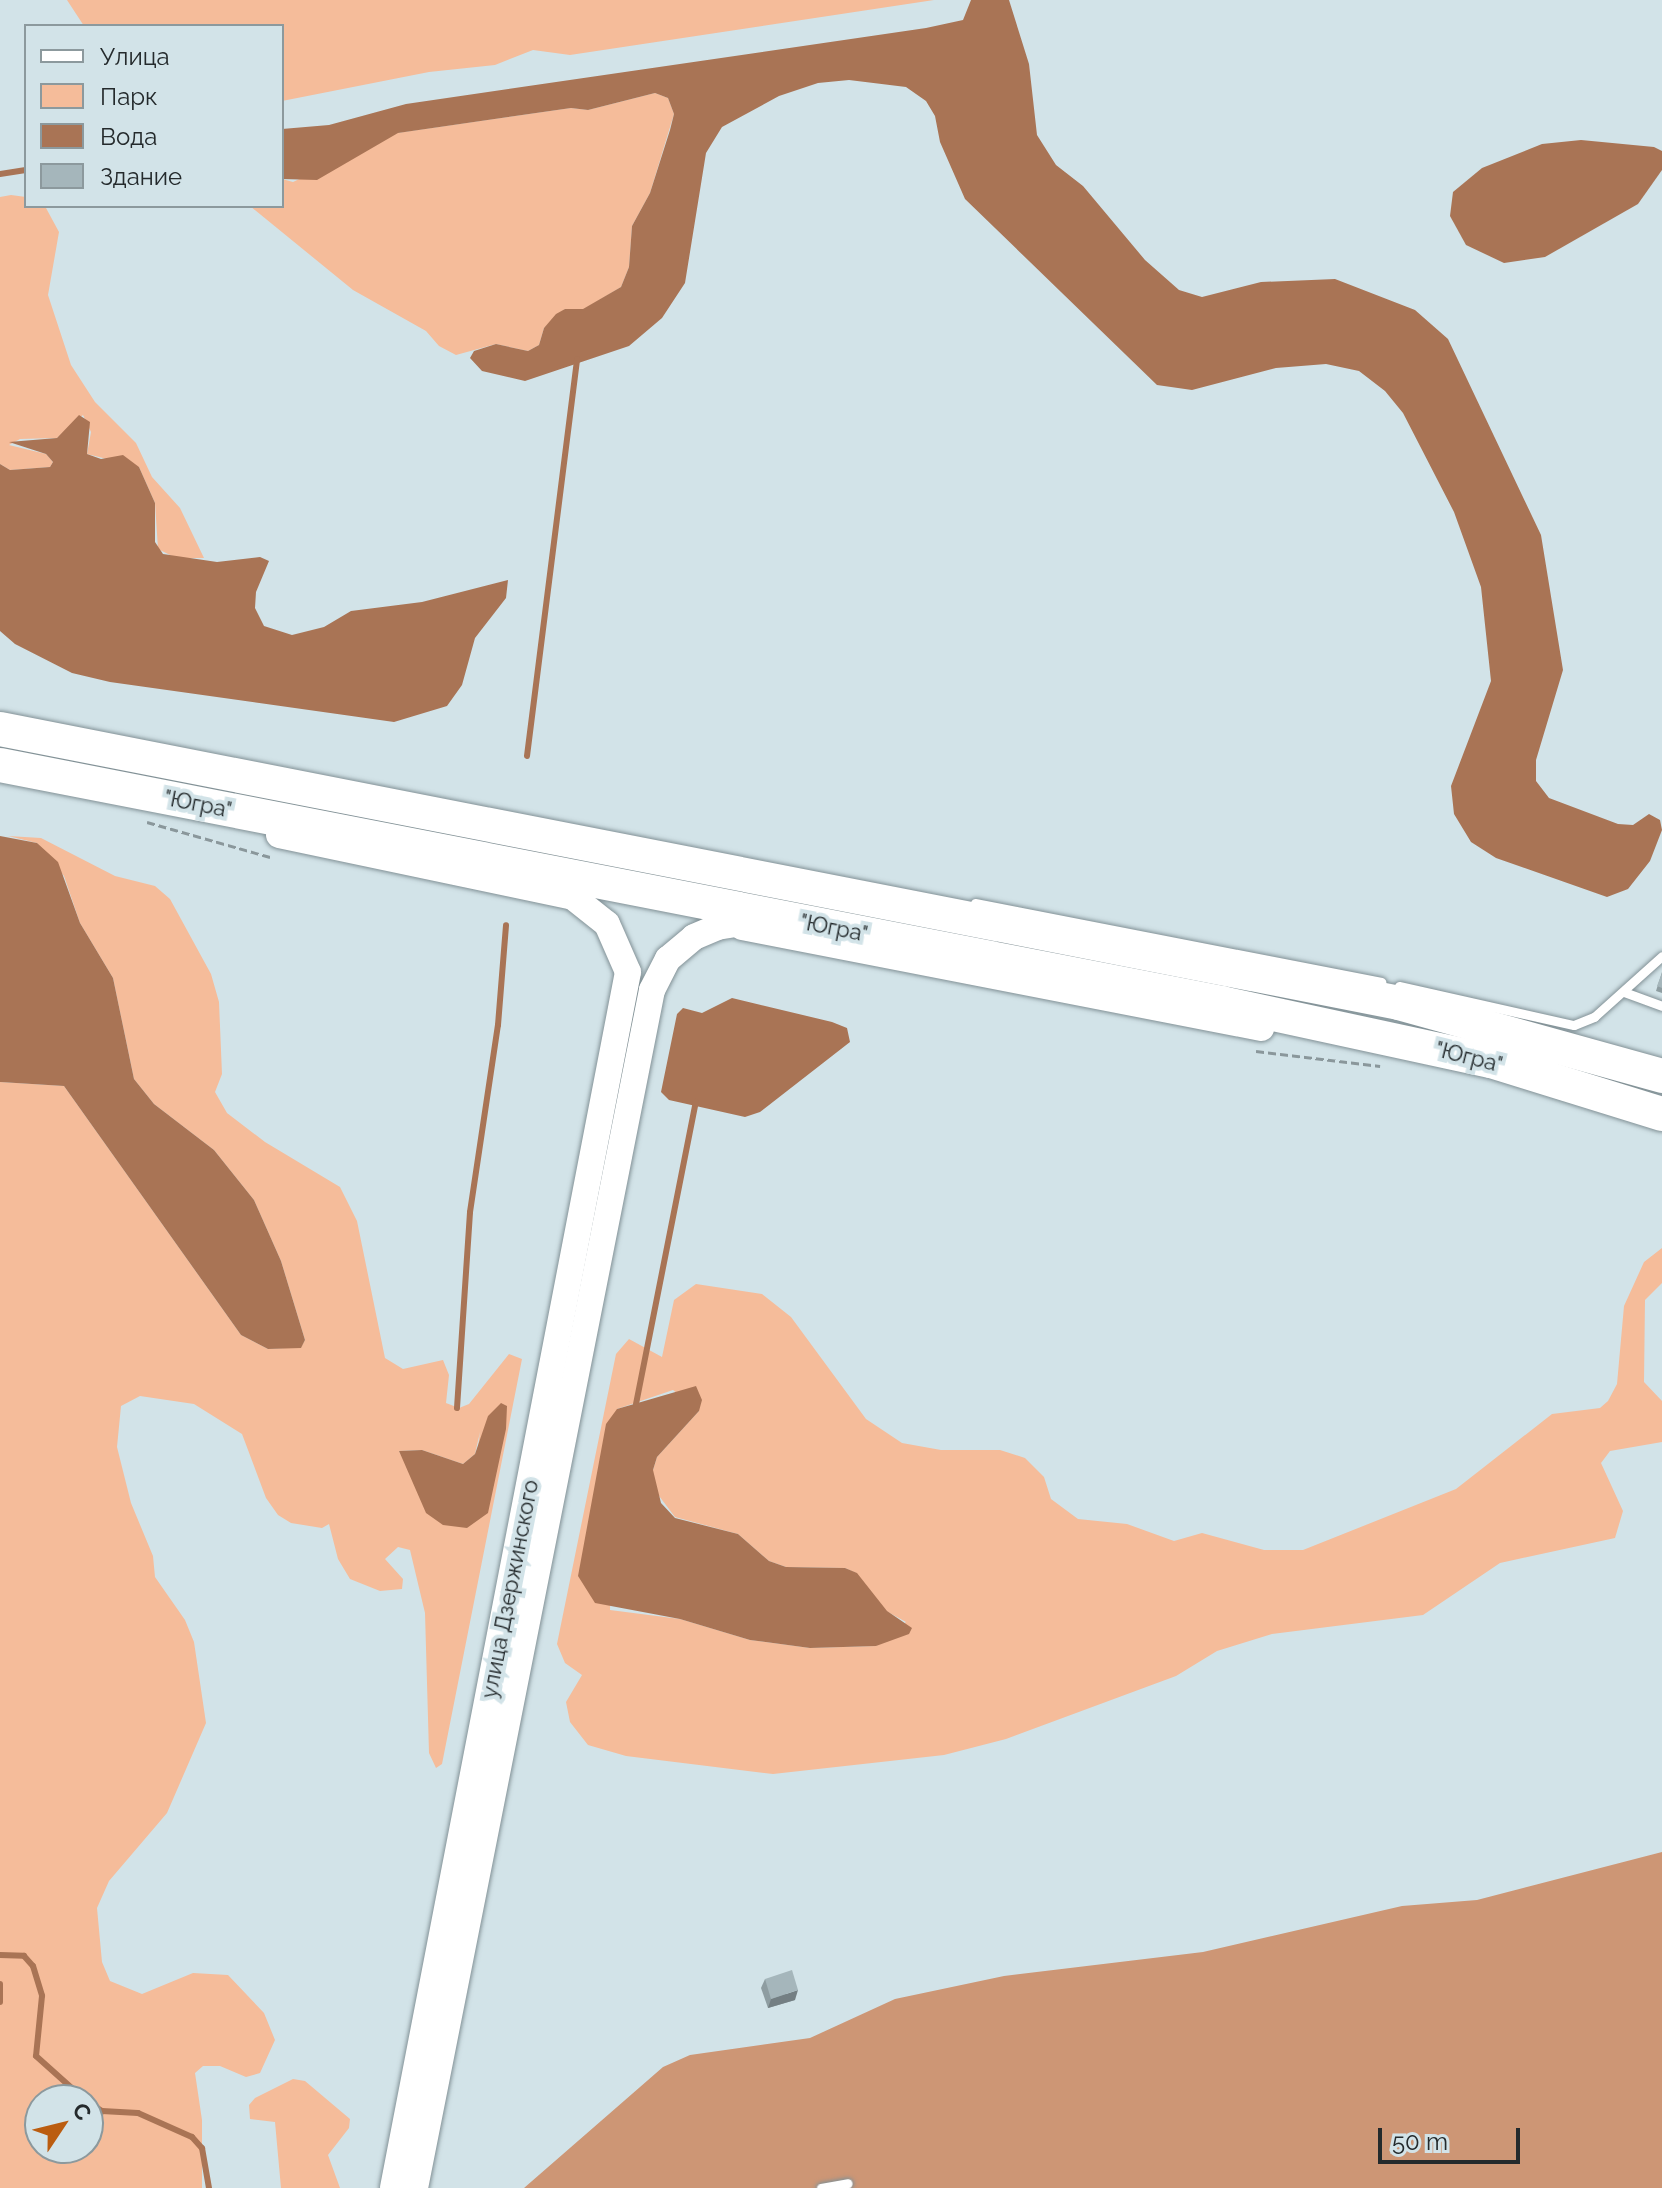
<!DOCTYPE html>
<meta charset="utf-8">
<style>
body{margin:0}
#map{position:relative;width:1662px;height:2188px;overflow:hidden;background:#d2e3e8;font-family:Raleway,sans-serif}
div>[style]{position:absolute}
.green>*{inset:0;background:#f5bc9a}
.forest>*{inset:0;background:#cd9675}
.water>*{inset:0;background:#a97455}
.stream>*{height:6px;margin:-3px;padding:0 3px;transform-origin:3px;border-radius:3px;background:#a97455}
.path>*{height:3px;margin-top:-1.5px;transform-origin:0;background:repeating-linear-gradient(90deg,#8a979b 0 8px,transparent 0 12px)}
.roads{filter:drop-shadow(0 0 2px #829196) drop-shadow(0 0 2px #829196)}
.lane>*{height:9px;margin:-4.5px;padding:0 4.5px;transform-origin:4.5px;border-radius:4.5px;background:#fff}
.secondary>*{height:26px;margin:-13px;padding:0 13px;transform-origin:13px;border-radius:13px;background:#fff}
.highway>*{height:34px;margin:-17px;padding:0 17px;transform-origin:17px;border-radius:17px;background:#fff}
.wall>*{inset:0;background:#8e9da1}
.shaded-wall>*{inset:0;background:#747f83}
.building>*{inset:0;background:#a5b6bb}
span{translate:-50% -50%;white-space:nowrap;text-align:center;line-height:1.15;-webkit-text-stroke:8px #d2e3e8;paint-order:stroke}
.street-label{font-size:22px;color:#242a2c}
.legend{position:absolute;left:24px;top:24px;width:260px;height:184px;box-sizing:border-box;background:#d2e3e8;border:2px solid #8c999d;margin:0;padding:10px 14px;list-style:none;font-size:24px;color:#242a2c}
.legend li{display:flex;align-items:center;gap:16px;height:40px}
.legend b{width:40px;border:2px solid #8c999d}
.north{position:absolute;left:24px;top:2084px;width:80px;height:80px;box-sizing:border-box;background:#d2e3e8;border:2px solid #8c999d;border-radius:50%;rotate:55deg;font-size:22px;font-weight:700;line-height:32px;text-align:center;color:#242a2c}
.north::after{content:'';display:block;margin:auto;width:28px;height:36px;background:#bb5d10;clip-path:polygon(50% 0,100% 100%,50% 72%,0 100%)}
.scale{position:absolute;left:1378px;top:2128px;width:142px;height:36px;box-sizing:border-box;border:4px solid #242a2c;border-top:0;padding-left:10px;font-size:24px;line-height:28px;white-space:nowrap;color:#242a2c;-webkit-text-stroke:6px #d2e3e8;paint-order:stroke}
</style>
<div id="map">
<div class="green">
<i style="clip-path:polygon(67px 0,934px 0,570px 55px,533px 50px,495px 65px,429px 72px,282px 101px,282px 26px,84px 26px)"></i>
<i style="clip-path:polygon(655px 93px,668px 98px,674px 114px,650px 193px,632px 226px,629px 267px,621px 287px,583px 310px,565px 309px,544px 328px,539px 345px,528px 351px,496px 344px,456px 355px,439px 346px,426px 331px,353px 290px,250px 206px,282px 206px,282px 179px,293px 182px,397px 133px,571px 108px,588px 110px)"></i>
<i style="clip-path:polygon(11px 195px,26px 197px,26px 206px,46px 208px,59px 232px,48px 295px,71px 365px,95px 402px,136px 443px,152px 477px,180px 508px,204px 558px,176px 558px,158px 549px,155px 503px,139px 467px,87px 454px,91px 432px,83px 415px,57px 438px,20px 439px,9px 445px,46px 454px,53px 462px,50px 467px,10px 470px,0 464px,0 197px)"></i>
<i style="clip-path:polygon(evenodd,8px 836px,41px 838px,115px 876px,155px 886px,170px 899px,211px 974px,219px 1002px,222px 1074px,215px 1092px,227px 1113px,265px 1142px,340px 1187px,357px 1221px,385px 1358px,403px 1369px,443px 1360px,449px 1375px,446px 1403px,459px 1408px,469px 1404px,509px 1354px,522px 1359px,442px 1764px,436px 1768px,429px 1753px,425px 1613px,410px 1550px,398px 1547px,385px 1559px,403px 1579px,402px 1589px,380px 1591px,350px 1579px,338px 1559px,329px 1524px,322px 1528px,291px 1523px,278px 1515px,266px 1498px,242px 1434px,194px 1404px,140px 1396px,121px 1406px,117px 1447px,131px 1503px,153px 1556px,155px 1577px,185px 1620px,194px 1642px,206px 1723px,167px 1813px,109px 1881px,97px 1908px,102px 1962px,110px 1981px,142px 1994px,193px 1973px,228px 1975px,264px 2013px,275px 2040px,260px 2073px,246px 2077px,220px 2066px,203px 2066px,195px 2073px,202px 2120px,202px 2188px,0 2188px,0 1082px,64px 1086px,241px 1335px,268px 1349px,301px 1347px,305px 1340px,281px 1261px,254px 1200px,214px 1150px,154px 1104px,134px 1079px,113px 978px,80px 923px,64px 876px,37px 843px,8px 836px,480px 1432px,467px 1528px,414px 1479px,399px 1451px,422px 1450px,463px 1464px,475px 1454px,480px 1432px,8px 836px,40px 2100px,88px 2100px,88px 2148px,40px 2148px,40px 2100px)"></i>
<i style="clip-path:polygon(evenodd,1662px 1248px,1662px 1283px,1645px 1300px,1644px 1382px,1662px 1401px,1662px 1442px,1610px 1451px,1601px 1463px,1623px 1511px,1615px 1538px,1500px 1563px,1423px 1615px,1272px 1634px,1217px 1651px,1176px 1676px,1006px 1739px,944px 1755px,773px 1774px,626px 1756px,588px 1745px,570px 1722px,566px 1702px,582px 1675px,565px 1663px,557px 1644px,616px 1354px,629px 1339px,662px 1357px,674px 1300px,696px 1284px,762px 1294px,791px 1317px,866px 1419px,902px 1443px,941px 1450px,1000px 1450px,1025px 1458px,1044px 1477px,1051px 1499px,1078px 1519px,1127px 1524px,1174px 1541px,1202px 1533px,1264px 1550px,1303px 1550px,1456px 1489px,1552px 1414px,1600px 1408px,1608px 1401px,1617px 1384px,1624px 1306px,1644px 1262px,1662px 1248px,673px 1390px,699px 1411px,657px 1457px,653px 1470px,653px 1488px,675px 1517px,738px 1534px,769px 1561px,786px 1567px,845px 1568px,856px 1573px,886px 1611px,906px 1622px,876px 1646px,810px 1648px,750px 1640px,680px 1619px,610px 1610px,617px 1409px,673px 1390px)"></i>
<i style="clip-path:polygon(293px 2079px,305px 2081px,350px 2119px,349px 2128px,328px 2155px,340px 2188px,281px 2188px,275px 2122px,250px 2119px,249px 2105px,255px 2098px)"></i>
</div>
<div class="forest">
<i style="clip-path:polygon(1662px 1852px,1662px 2188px,524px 2188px,663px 2067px,690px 2055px,810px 2038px,895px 1999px,1004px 1976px,1203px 1952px,1402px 1906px,1477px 1900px)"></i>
</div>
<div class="water">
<i style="clip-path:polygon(971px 0,1009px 0,1029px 64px,1037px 135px,1056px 165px,1083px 186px,1145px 260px,1179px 290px,1202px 297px,1261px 282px,1335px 279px,1415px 310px,1448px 339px,1541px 535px,1563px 670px,1536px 760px,1536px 781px,1549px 798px,1618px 824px,1633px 825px,1649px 814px,1660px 820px,1662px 830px,1650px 861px,1628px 889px,1607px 897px,1496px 858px,1471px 842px,1454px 814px,1451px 786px,1491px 681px,1481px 587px,1454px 512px,1403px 413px,1385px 391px,1359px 371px,1326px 364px,1276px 368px,1192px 390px,1157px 385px,965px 199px,940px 142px,935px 116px,926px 101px,906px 87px,849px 80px,818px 83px,779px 96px,722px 127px,706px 153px,685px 283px,662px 318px,629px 346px,525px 381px,482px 371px,470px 358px,474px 351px,496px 344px,528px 351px,539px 345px,544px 328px,556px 314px,565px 309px,583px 309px,621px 287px,629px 267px,632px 226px,650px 193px,670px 130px,674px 114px,668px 98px,655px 93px,588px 110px,571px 108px,398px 133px,317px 180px,282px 179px,282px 129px,329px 125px,406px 104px,926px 28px,963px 20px)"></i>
<i style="clip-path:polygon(1581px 140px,1654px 147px,1662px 151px,1662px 170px,1638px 204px,1545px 257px,1504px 263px,1466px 245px,1450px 216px,1453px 192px,1482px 168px,1542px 144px)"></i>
<i style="clip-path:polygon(79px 415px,90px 422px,87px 454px,101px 459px,123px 455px,139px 467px,155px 503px,155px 542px,163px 554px,217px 562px,260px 557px,269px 561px,256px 592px,255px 608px,264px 626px,292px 635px,324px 627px,351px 611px,422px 602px,508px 580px,506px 598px,475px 638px,462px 685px,447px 706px,394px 722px,110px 682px,72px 673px,15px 644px,0 631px,0 464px,10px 470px,50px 467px,53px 462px,46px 454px,9px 442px,57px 438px)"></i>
<i style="clip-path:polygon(0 836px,37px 843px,58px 862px,80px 923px,113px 978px,134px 1079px,154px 1104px,214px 1150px,254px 1200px,281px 1261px,305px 1340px,301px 1348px,268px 1349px,241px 1335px,64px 1086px,0 1082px)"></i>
<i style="clip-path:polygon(732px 998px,832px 1022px,847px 1028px,850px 1042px,760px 1112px,745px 1117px,669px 1100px,661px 1092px,677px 1014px,683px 1008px,702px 1013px)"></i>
<i style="clip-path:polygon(696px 1386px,702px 1400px,699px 1411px,657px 1457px,653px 1470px,661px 1503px,675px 1518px,738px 1534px,769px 1561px,786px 1567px,845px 1568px,857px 1573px,887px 1611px,912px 1628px,909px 1634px,876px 1646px,810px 1648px,750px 1640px,680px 1619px,595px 1603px,578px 1576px,606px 1424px,617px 1409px)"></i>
<i style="clip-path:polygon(501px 1403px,507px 1406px,506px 1429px,488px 1513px,467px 1528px,443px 1525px,426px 1513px,399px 1451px,422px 1450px,463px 1464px,475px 1454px,488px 1416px)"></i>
</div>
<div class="stream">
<i style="left:0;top:174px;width:26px;rotate:-9deg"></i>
<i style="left:527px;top:756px;width:400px;rotate:-82.8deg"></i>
<i style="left:636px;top:1404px;width:308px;rotate:-78.8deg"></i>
<i style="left:457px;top:1408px;width:196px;rotate:-86.2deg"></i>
<i style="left:470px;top:1212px;width:189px;rotate:-81.5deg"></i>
<i style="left:498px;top:1025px;width:100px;rotate:-85.4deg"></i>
<i style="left:0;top:1955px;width:24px;rotate:2deg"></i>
<i style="left:24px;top:1956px;width:13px;rotate:48deg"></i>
<i style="left:33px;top:1966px;width:31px;rotate:73deg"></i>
<i style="left:42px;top:1996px;width:60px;rotate:95.7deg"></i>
<i style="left:36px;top:2056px;width:66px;rotate:41.9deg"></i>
<i style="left:0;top:1984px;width:18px;rotate:90deg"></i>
<i style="left:88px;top:2102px;width:17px;rotate:33deg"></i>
<i style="left:102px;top:2111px;width:36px;rotate:3deg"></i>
<i style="left:138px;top:2113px;width:59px;rotate:24deg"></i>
<i style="left:192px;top:2137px;width:15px;rotate:48deg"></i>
<i style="left:202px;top:2148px;width:41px;rotate:80.1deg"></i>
</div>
<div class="path">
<i style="left:147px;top:822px;width:128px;rotate:15.9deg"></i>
<i style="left:1256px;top:1051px;width:125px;rotate:6.9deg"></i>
</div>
<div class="roads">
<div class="lane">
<i style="left:975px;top:903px;width:414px;rotate:11deg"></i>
<i style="left:1399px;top:986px;width:179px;rotate:12.6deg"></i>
<i style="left:1574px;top:1025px;width:22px;rotate:-22deg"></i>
<i style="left:1594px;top:1017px;width:91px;rotate:-41.9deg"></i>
<i style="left:1624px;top:992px;width:40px;rotate:20.2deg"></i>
<i style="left:821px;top:2188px;width:27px;rotate:-10deg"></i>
</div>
<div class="secondary">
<i style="left:279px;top:835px;width:300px;rotate:11.9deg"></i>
<i style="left:573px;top:897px;width:43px;rotate:38.5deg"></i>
<i style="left:607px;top:924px;width:52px;rotate:66.4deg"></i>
<i style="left:628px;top:972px;width:1238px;rotate:100.94deg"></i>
<i style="left:742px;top:927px;width:529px;rotate:11.01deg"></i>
<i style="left:415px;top:2188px;width:1221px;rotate:-78.81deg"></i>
<i style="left:652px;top:990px;width:35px;rotate:-63deg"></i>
<i style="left:668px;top:959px;width:34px;rotate:-40deg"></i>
<i style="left:694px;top:937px;width:25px;rotate:-23deg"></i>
<i style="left:717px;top:927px;width:49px;rotate:-9.5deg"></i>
</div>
<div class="highway">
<i style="left:0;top:729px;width:1426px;rotate:11.08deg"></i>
<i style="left:1399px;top:1003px;width:273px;rotate:15.5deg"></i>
<i style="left:0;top:765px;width:1245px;rotate:11.02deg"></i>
<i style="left:1222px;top:1003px;width:275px;rotate:12.2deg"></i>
<i style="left:1491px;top:1061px;width:179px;rotate:17.2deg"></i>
</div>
</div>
<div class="wall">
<i style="clip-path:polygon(1662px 972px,1662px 993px,1656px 991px)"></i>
<i style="clip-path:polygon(765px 1979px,795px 2000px,768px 2008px,761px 1988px)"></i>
</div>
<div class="shaded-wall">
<i style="clip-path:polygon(798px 1990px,795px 2000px,768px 2008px,771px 1999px)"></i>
</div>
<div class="building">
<i style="clip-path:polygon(1662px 973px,1662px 988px,1657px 986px)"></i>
<i style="clip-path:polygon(792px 1970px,798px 1990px,771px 1999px,765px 1979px)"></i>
</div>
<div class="street-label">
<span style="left:198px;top:804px;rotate:11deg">"Югра"</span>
<span style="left:834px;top:928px;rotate:11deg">"Югра"</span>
<span style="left:1469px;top:1057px;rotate:14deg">"Югра"</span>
<span style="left:510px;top:1589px;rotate:-79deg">улица Дзержинского</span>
</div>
<ul class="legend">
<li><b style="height:10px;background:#fff"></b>Улица</li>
<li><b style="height:22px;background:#f5bc9a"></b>Парк</li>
<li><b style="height:22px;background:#a97455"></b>Вода</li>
<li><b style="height:22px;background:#a5b6bb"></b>Здание</li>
</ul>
<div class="north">С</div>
<div class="scale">50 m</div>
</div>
